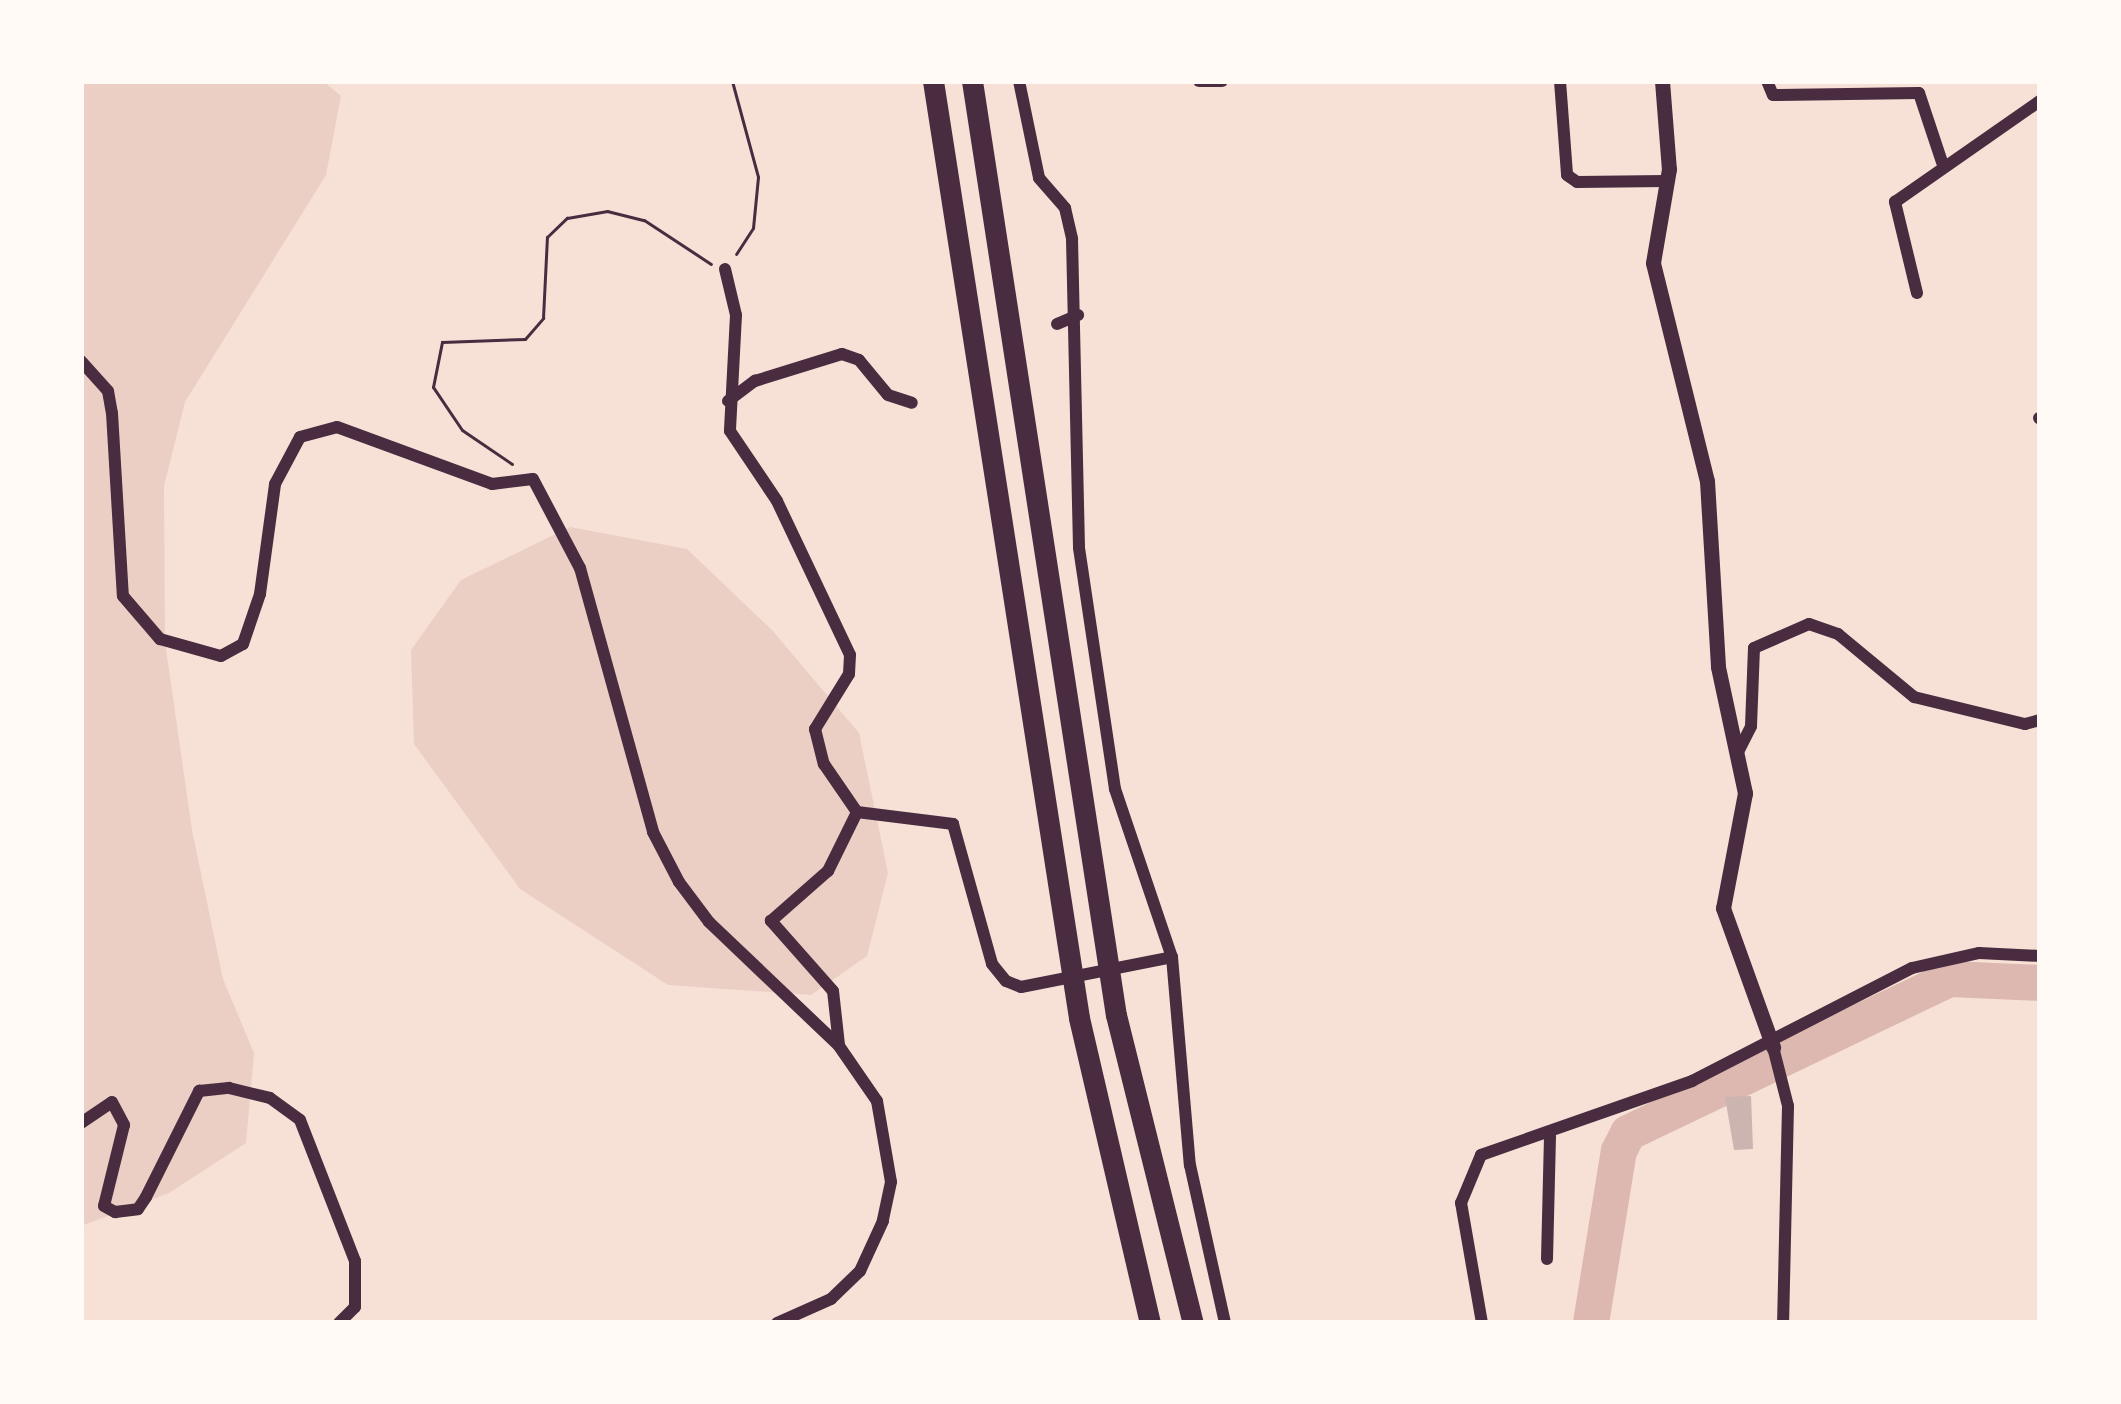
<!DOCTYPE html>
<style>
body{margin:0}
#map{position:relative;width:2121px;height:1404px;overflow:hidden;background:#f7e1d7;font-family:"Source Sans 3",sans-serif}
div>[style]{position:absolute}
.green>*{inset:0;background:#ebcfc5}
.river>*{height:36px;margin:-18px;padding:0 18px;transform-origin:18px;border-radius:18px;background:#dcb8b0}
.building>*{inset:0;background:#ccb4b1}
.path>*{height:3px;margin:-1.5px;padding:0 1.5px;transform-origin:1.5px;border-radius:1.5px;background:#4a2c40}
.minor>*{height:12px;margin:-6px;padding:0 6px;transform-origin:6px;border-radius:6px;background:#4a2c40}
.tertiary>*{height:15px;margin:-7.5px;padding:0 7.5px;transform-origin:7.5px;border-radius:7.5px;background:#4a2c40}
.motorway>*{height:21px;margin:-10.5px;padding:0 10.5px;transform-origin:10.5px;border-radius:10.5px;background:#4a2c40}
span{translate:-50% -50%;white-space:nowrap;text-align:center;line-height:1.15;-webkit-text-stroke:10px #fffaf5;paint-order:stroke}
.frame{position:absolute;inset:0;border:84px solid #fffaf5;pointer-events:none}
</style>
<div id="map">
<div class="green">
<i style="clip-path:polygon(81px 81px,323px 81px,341px 96px,326px 175px,185px 402px,164px 486px,165px 642px,192px 830px,223px 979px,254px 1053px,246px 1143px,169px 1193px,81px 1226px)"></i>
<i style="clip-path:polygon(570px 527px,687px 549px,772px 630px,859px 733px,888px 873px,867px 956px,811px 995px,668px 985px,520px 889px,414px 744px,411px 650px,461px 580px)"></i>
</div>
<div class="river">
<i style="left:1591px;top:1323px;width:174px;rotate:-80.8deg"></i>
<i style="left:1619px;top:1151px;width:20px;rotate:-63deg"></i>
<i style="left:1628px;top:1133px;width:357px;rotate:-25.6deg"></i>
<i style="left:1950px;top:979px;width:90px;rotate:2.5deg"></i>
</div>
<div class="building">
<i style="clip-path:polygon(1751px 1096px,1753px 1149px,1734px 1150px,1725px 1097px)"></i>
</div>
<div class="path">
<i style="left:732px;top:81px;width:99px;rotate:74.8deg"></i>
<i style="left:758px;top:177px;width:51px;rotate:95.6deg"></i>
<i style="left:753px;top:228px;width:31px;rotate:123deg"></i>
<i style="left:512px;top:464px;width:60px;rotate:-145.8deg"></i>
<i style="left:462px;top:430px;width:52px;rotate:-124deg"></i>
<i style="left:433px;top:387px;width:46px;rotate:-78.7deg"></i>
<i style="left:442px;top:342px;width:83px;rotate:-2.1deg"></i>
<i style="left:525px;top:339px;width:28px;rotate:-49deg"></i>
<i style="left:543px;top:318px;width:81px;rotate:-87.2deg"></i>
<i style="left:547px;top:237px;width:28px;rotate:-44deg"></i>
<i style="left:567px;top:218px;width:41px;rotate:-9.9deg"></i>
<i style="left:607px;top:211px;width:38px;rotate:14deg"></i>
<i style="left:644px;top:220px;width:80px;rotate:33.3deg"></i>
</div>
<div class="minor">
<i style="left:1019px;top:81px;width:99px;rotate:78.3deg"></i>
<i style="left:1039px;top:178px;width:40px;rotate:49deg"></i>
<i style="left:1065px;top:208px;width:32px;rotate:77deg"></i>
<i style="left:1072px;top:239px;width:309px;rotate:88.7deg"></i>
<i style="left:1079px;top:548px;width:244px;rotate:81.5deg"></i>
<i style="left:1115px;top:789px;width:177px;rotate:71.3deg"></i>
<i style="left:1172px;top:957px;width:209px;rotate:85.1deg"></i>
<i style="left:1190px;top:1165px;width:162px;rotate:77.5deg"></i>
<i style="left:1199px;top:81px;width:23px"></i>
<i style="left:1560px;top:81px;width:94px;rotate:85.7deg"></i>
<i style="left:1567px;top:175px;width:12px;rotate:35deg"></i>
<i style="left:1577px;top:182px;width:89px;rotate:-0.6deg"></i>
<i style="left:1767px;top:81px;width:15px;rotate:67deg"></i>
<i style="left:1773px;top:95px;width:146px;rotate:-0.8deg"></i>
<i style="left:1919px;top:93px;width:73px;rotate:71.6deg"></i>
<i style="left:725px;top:269px;width:47px;rotate:76.6deg"></i>
<i style="left:736px;top:315px;width:116px;rotate:93deg"></i>
<i style="left:730px;top:431px;width:84px;rotate:56.1deg"></i>
<i style="left:777px;top:501px;width:170px;rotate:64.6deg"></i>
<i style="left:850px;top:655px;width:19px;rotate:93deg"></i>
<i style="left:849px;top:674px;width:65px;rotate:121.7deg"></i>
<i style="left:815px;top:729px;width:36px;rotate:76deg"></i>
<i style="left:824px;top:764px;width:58px;rotate:55.5deg"></i>
<i style="left:857px;top:812px;width:97px;rotate:7.1deg"></i>
<i style="left:953px;top:824px;width:145px;rotate:74.4deg"></i>
<i style="left:992px;top:964px;width:22px;rotate:51deg"></i>
<i style="left:1006px;top:981px;width:16px;rotate:22deg"></i>
<i style="left:1021px;top:987px;width:154px;rotate:-11.2deg"></i>
<i style="left:1917px;top:293px;width:94px;rotate:-103.6deg"></i>
<i style="left:1895px;top:202px;width:177px;rotate:-34.9deg"></i>
<i style="left:1057px;top:324px;width:23px;rotate:-23deg"></i>
<i style="left:81px;top:361px;width:40px;rotate:48deg"></i>
<i style="left:108px;top:391px;width:22px;rotate:80deg"></i>
<i style="left:112px;top:413px;width:183px;rotate:86.6deg"></i>
<i style="left:123px;top:596px;width:57px;rotate:49.3deg"></i>
<i style="left:160px;top:639px;width:63px;rotate:15.6deg"></i>
<i style="left:221px;top:656px;width:25px;rotate:-29deg"></i>
<i style="left:243px;top:644px;width:53px;rotate:-71.2deg"></i>
<i style="left:260px;top:594px;width:111px;rotate:-82.2deg"></i>
<i style="left:275px;top:484px;width:53px;rotate:-62deg"></i>
<i style="left:300px;top:437px;width:38px;rotate:-15deg"></i>
<i style="left:337px;top:427px;width:165px;rotate:20.2deg"></i>
<i style="left:492px;top:484px;width:41px;rotate:-7deg"></i>
<i style="left:533px;top:479px;width:101px;rotate:62.2deg"></i>
<i style="left:580px;top:568px;width:274px;rotate:74.5deg"></i>
<i style="left:653px;top:832px;width:56px;rotate:62.5deg"></i>
<i style="left:679px;top:882px;width:50px;rotate:53.1deg"></i>
<i style="left:709px;top:922px;width:180px;rotate:43.6deg"></i>
<i style="left:839px;top:1046px;width:67px;rotate:55.4deg"></i>
<i style="left:877px;top:1101px;width:82px;rotate:80.2deg"></i>
<i style="left:891px;top:1182px;width:40px;rotate:102deg"></i>
<i style="left:883px;top:1221px;width:55px;rotate:114.7deg"></i>
<i style="left:860px;top:1271px;width:40px;rotate:136deg"></i>
<i style="left:831px;top:1299px;width:59px;rotate:156deg"></i>
<i style="left:728px;top:401px;width:34px;rotate:-37deg"></i>
<i style="left:755px;top:381px;width:91px;rotate:-17.2deg"></i>
<i style="left:842px;top:354px;width:18px;rotate:19deg"></i>
<i style="left:859px;top:360px;width:45px;rotate:50.4deg"></i>
<i style="left:888px;top:395px;width:25px;rotate:18deg"></i>
<i style="left:2039px;top:418px;width:1px;rotate:45deg"></i>
<i style="left:1737px;top:754px;width:31px;rotate:-63deg"></i>
<i style="left:1751px;top:726px;width:78px;rotate:-87.8deg"></i>
<i style="left:1754px;top:648px;width:60px;rotate:-23.6deg"></i>
<i style="left:1809px;top:624px;width:31px;rotate:19deg"></i>
<i style="left:1838px;top:634px;width:99px;rotate:39.7deg"></i>
<i style="left:1914px;top:697px;width:114px;rotate:13.7deg"></i>
<i style="left:2025px;top:724px;width:16px;rotate:-15deg"></i>
<i style="left:839px;top:1045px;width:54px;rotate:-96.3deg"></i>
<i style="left:833px;top:991px;width:94px;rotate:-131.5deg"></i>
<i style="left:771px;top:921px;width:76px;rotate:-41.3deg"></i>
<i style="left:828px;top:871px;width:66px;rotate:-63.8deg"></i>
<i style="left:1773px;top:1047px;width:61px;rotate:75.7deg"></i>
<i style="left:1788px;top:1106px;width:217px;rotate:91.3deg"></i>
<i style="left:81px;top:1123px;width:37px;rotate:-34deg"></i>
<i style="left:112px;top:1102px;width:26px;rotate:62deg"></i>
<i style="left:124px;top:1125px;width:83px;rotate:103.9deg"></i>
<i style="left:104px;top:1206px;width:13px;rotate:29deg"></i>
<i style="left:115px;top:1212px;width:23px;rotate:-7deg"></i>
<i style="left:138px;top:1209px;width:14px;rotate:-56deg"></i>
<i style="left:146px;top:1197px;width:119px;rotate:-63.4deg"></i>
<i style="left:199px;top:1091px;width:30px;rotate:-6deg"></i>
<i style="left:229px;top:1088px;width:42px;rotate:13.7deg"></i>
<i style="left:270px;top:1098px;width:37px;rotate:36deg"></i>
<i style="left:300px;top:1120px;width:151px;rotate:68.7deg"></i>
<i style="left:355px;top:1261px;width:46px;rotate:90deg"></i>
<i style="left:355px;top:1307px;width:23px;rotate:135deg"></i>
<i style="left:1547px;top:1259px;width:123px;rotate:-88.6deg"></i>
<i style="left:1482px;top:1323px;width:122px;rotate:-99.9deg"></i>
<i style="left:1461px;top:1203px;width:52px;rotate:-67.4deg"></i>
<i style="left:1481px;top:1155px;width:224px;rotate:-19.3deg"></i>
<i style="left:1692px;top:1081px;width:247px;rotate:-27.2deg"></i>
<i style="left:1912px;top:968px;width:69px;rotate:-12.6deg"></i>
<i style="left:1979px;top:953px;width:61px;rotate:2.8deg"></i>
</div>
<div class="tertiary">
<i style="left:1662px;top:81px;width:88px;rotate:85.5deg"></i>
<i style="left:1669px;top:169px;width:95px;rotate:99.7deg"></i>
<i style="left:1653px;top:263px;width:225px;rotate:76.1deg"></i>
<i style="left:1707px;top:481px;width:186px;rotate:86.6deg"></i>
<i style="left:1718px;top:667px;width:129px;rotate:77.9deg"></i>
<i style="left:1745px;top:793px;width:117px;rotate:100.8deg"></i>
<i style="left:1723px;top:908px;width:148px;rotate:70.2deg"></i>
</div>
<div class="motorway">
<i style="left:933px;top:81px;width:948px;rotate:81.14deg"></i>
<i style="left:1079px;top:1018px;width:313px;rotate:76.9deg"></i>
<i style="left:972px;top:81px;width:945px;rotate:81.24deg"></i>
<i style="left:1116px;top:1015px;width:317px;rotate:76deg"></i>
</div>
<div class="frame"></div>
</div>
